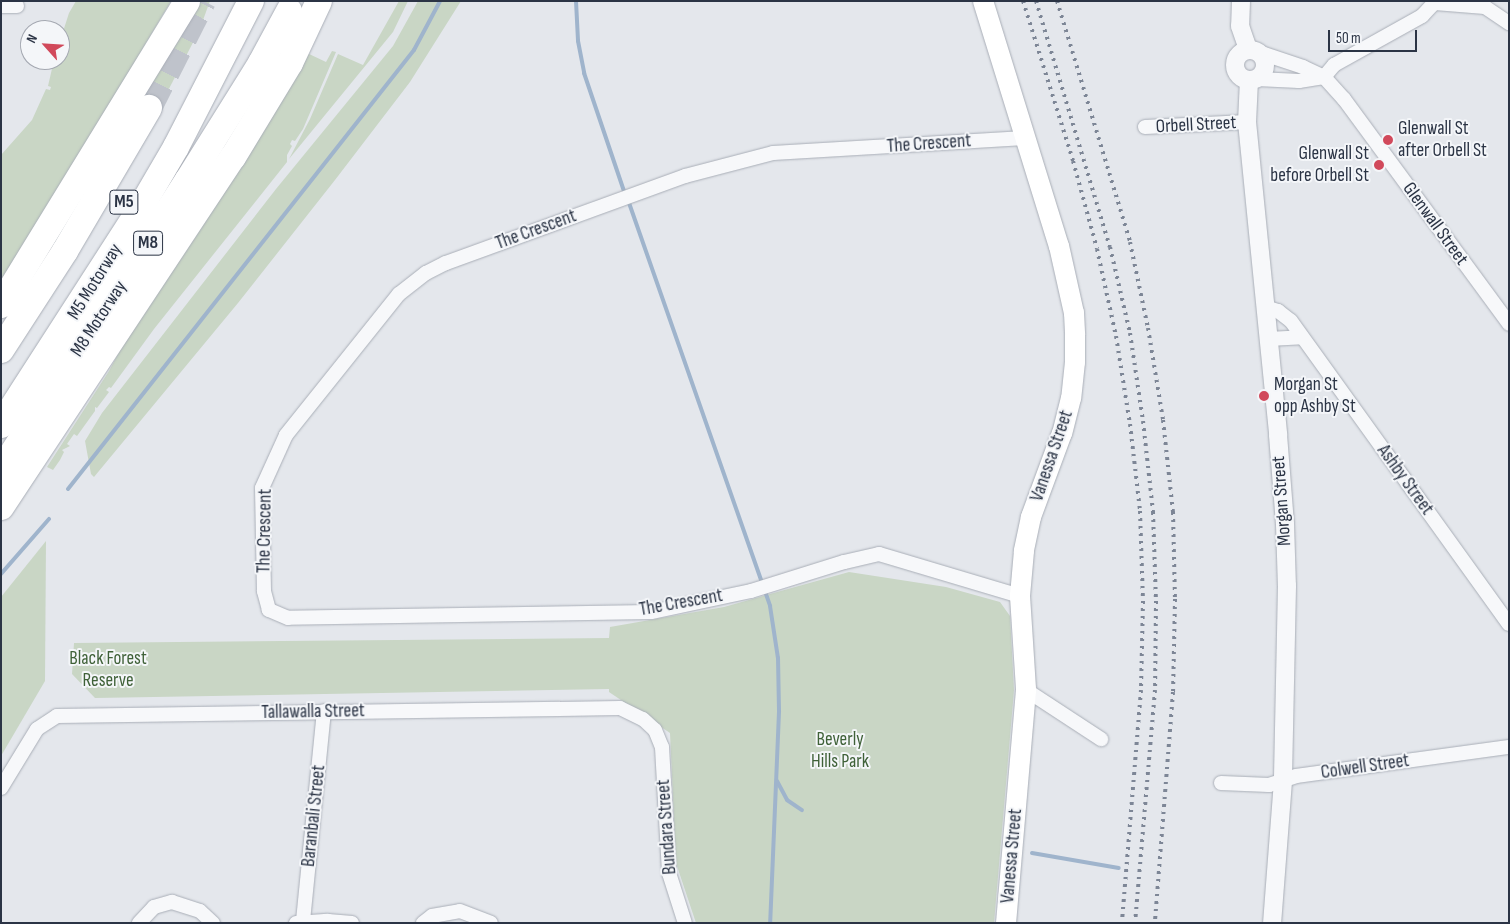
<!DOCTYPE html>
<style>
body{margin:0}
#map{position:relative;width:1510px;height:924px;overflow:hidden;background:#e4e7ec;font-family:"Sofia Sans Condensed",sans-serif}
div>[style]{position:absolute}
.green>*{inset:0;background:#c9d6c5}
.stream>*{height:4px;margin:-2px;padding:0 2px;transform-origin:2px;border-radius:2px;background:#9fb4cc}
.motorway-tunnel>*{height:26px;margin-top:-13px;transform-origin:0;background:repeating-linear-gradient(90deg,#bfc3cb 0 26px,transparent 0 39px)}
.roads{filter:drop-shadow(0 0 1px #a9aeb7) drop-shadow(0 0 1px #a9aeb7)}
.minor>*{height:14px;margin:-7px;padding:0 7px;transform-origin:7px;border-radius:7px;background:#f7f8fa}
.tertiary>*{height:18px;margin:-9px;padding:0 9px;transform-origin:9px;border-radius:9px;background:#f7f8fa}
.tertiary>.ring{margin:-9px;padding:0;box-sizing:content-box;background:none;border:18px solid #f7f8fa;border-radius:50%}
.secondary>*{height:20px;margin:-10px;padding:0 10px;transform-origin:10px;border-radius:10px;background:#fff}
.motorway>*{height:26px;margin:-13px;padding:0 13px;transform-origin:13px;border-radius:13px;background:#fff}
.rail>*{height:4px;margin-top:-2px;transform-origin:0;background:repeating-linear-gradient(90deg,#7d8696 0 2.5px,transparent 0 7.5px)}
.dots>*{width:14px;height:14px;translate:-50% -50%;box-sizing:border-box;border:2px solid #f4f6f9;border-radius:50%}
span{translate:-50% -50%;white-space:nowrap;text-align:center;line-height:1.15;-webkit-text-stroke:4px #f4f6f9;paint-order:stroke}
.shield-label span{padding:1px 4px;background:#f4f6f9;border:1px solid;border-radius:4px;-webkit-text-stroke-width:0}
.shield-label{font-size:18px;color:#2b3445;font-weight:700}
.street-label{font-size:19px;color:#2b3445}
.poi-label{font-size:19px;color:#2b3445}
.left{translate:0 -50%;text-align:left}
.right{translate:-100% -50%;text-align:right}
.park-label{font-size:19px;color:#3f6138}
.frame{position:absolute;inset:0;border:2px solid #2b3445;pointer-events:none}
.north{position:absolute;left:20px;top:20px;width:50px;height:50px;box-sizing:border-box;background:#f4f6f9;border:1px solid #a4a8b1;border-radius:50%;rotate:296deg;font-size:14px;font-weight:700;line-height:20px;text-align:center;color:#2b3445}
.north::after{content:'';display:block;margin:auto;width:18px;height:22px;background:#d1495b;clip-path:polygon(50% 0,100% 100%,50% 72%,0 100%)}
.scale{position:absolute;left:1328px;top:30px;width:89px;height:22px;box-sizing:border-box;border:2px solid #2b3445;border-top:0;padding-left:6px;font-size:15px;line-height:18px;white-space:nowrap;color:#2b3445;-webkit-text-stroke:4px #f4f6f9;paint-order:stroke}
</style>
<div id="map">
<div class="green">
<i style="clip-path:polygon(76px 1px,171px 1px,1px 288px,1px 155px,32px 120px,46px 89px,50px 90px,51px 87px,48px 86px,54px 60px,60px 60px,60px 41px,69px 13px)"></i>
<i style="clip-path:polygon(196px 1px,210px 1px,199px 31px,160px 106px,141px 97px)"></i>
<i style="clip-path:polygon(399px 1px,408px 1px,393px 32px,289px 159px,310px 119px,338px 54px,363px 65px)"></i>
<i style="clip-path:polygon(418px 1px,461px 1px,410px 82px,335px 180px,238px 303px,94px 477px,91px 474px,85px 441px,102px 413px,276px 189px,393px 46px)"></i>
<i style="clip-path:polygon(332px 51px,336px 52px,303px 129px,295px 141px,292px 140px,290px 144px,292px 146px,287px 155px,287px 162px,154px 329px,111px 388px,109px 387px,106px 390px,109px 392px,97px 408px,95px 407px,95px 411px,77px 436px,74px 434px,67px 444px,70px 446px,62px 450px,64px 452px,60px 460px,53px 470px,47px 467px,109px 371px,127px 337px,307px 53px,326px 62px)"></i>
<i style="clip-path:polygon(46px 541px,45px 681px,1px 756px,1px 597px)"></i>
<i style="clip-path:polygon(849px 572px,946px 587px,1000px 602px,1010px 616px,1014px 690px,994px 923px,696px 923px,676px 863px,670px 733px,609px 692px,609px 689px,95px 698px,72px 674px,74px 643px,609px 638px,610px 627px,724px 607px)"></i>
</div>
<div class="stream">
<i style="left:576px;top:1px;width:40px;rotate:87.1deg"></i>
<i style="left:578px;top:41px;width:33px;rotate:79deg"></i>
<i style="left:584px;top:73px;width:128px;rotate:71.3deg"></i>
<i style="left:628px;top:200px;width:430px;rotate:70.7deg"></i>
<i style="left:770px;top:606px;width:53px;rotate:81.3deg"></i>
<i style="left:778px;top:658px;width:54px;rotate:88.9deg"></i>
<i style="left:779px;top:712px;width:211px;rotate:92.4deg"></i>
<i style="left:68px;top:489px;width:559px;rotate:-51.76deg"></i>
<i style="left:414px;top:50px;width:55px;rotate:-62deg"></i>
<i style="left:1px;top:574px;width:73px;rotate:-48.9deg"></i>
<i style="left:777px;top:781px;width:21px;rotate:62deg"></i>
<i style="left:787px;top:800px;width:18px;rotate:34deg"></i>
<i style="left:1032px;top:853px;width:88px;rotate:9.8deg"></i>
</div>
<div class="motorway-tunnel">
<i style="left:149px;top:108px;width:120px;rotate:-63.2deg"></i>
</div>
<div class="roads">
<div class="minor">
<i style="left:1435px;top:3px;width:50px;rotate:4.6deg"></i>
<i style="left:1485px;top:7px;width:29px;rotate:34deg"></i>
<i style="left:1px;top:6px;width:16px"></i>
<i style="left:1261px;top:53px;width:44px;rotate:18.4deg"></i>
<i style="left:1303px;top:67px;width:23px;rotate:25deg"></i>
<i style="left:1324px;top:77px;width:30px;rotate:48deg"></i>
<i style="left:1344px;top:99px;width:279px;rotate:53.7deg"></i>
<i style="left:1324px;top:77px;width:16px;rotate:-50deg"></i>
<i style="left:1334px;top:65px;width:101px;rotate:-29.1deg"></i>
<i style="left:1422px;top:16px;width:21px;rotate:-47deg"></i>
<i style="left:1257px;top:79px;width:42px;rotate:2.7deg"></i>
<i style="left:1299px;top:81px;width:25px;rotate:-9deg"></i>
<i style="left:1145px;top:127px;width:102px;rotate:-2.8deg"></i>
<i style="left:1265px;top:307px;width:14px;rotate:17deg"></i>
<i style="left:1278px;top:311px;width:16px;rotate:38deg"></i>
<i style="left:1291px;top:321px;width:373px;rotate:54.3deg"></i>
<i style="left:1268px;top:339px;width:34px;rotate:-3deg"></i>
<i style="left:1020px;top:596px;width:147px;rotate:-163.4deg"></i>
<i style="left:879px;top:554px;width:36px;rotate:167deg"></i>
<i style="left:844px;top:562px;width:97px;rotate:162.7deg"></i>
<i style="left:751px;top:591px;width:102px;rotate:168.1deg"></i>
<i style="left:651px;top:612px;width:363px;rotate:179.1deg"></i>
<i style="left:288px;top:618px;width:21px;rotate:-157deg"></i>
<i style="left:269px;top:610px;width:20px;rotate:-105deg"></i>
<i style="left:264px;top:591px;width:103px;rotate:-91.1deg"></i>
<i style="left:262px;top:488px;width:58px;rotate:-65.6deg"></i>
<i style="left:286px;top:435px;width:181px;rotate:-51.3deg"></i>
<i style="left:399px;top:294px;width:34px;rotate:-38deg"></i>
<i style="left:426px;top:273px;width:22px;rotate:-27deg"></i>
<i style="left:446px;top:263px;width:254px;rotate:-20deg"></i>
<i style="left:685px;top:176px;width:91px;rotate:-14.6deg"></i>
<i style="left:773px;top:153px;width:252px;rotate:-3.4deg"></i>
<i style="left:1026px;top:690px;width:90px;rotate:33.2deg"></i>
<i style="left:1221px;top:783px;width:48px;rotate:2.4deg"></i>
<i style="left:1269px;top:785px;width:28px;rotate:-18deg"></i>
<i style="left:1296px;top:776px;width:215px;rotate:-7.8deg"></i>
<i style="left:1px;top:788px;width:69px;rotate:-58.6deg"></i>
<i style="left:37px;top:729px;width:24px;rotate:-33deg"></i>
<i style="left:57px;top:716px;width:563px;rotate:-0.81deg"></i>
<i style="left:620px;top:708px;width:25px;rotate:26deg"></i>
<i style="left:643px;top:719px;width:16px;rotate:43deg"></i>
<i style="left:655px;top:730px;width:18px;rotate:68deg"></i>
<i style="left:662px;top:747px;width:126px;rotate:86.8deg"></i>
<i style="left:669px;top:873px;width:52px;rotate:72.3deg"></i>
<i style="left:303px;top:921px;width:211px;rotate:-84.3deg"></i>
<i style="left:139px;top:923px;width:22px;rotate:-47deg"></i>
<i style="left:154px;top:907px;width:19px;rotate:-16deg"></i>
<i style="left:172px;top:902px;width:29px;rotate:18deg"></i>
<i style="left:200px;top:911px;width:18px;rotate:43deg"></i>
<i style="left:296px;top:923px;width:32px;rotate:-4deg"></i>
<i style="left:328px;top:921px;width:24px;rotate:5deg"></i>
<i style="left:423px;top:923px;width:11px;rotate:-38deg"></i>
<i style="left:432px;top:916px;width:28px;rotate:-10deg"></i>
<i style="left:460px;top:911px;width:33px;rotate:21deg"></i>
</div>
<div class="tertiary">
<i style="left:1241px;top:1px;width:25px;rotate:92deg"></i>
<i style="left:1240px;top:26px;width:24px;rotate:71deg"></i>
<i class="ring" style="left:1235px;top:50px;width:12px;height:12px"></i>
<i style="left:1249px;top:80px;width:42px;rotate:92.7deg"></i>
<i style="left:1247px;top:122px;width:315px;rotate:84.3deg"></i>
<i style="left:1278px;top:435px;width:89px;rotate:85.5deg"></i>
<i style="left:1285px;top:524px;width:62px;rotate:88.2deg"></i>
<i style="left:1287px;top:586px;width:195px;rotate:91.2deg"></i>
<i style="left:1283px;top:781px;width:142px;rotate:94.4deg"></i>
</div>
<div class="secondary">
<i style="left:983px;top:1px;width:257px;rotate:72.8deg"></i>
<i style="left:1059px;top:246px;width:69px;rotate:77.4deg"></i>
<i style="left:1074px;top:313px;width:22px;rotate:87deg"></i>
<i style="left:1075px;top:335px;width:27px;rotate:90deg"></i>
<i style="left:1075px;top:362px;width:36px;rotate:96deg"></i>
<i style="left:1071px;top:398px;width:36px;rotate:104deg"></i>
<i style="left:1062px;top:433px;width:90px;rotate:110.3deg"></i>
<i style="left:1031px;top:517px;width:35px;rotate:102deg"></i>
<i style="left:1024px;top:551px;width:45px;rotate:95.1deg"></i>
<i style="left:1020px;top:596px;width:94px;rotate:86.3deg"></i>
<i style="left:1026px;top:690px;width:234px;rotate:94.9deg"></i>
</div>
<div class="motorway">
<i style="left:1px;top:305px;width:356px;rotate:-58.5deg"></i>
<i style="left:1px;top:350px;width:118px;rotate:-57.1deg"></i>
<i style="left:65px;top:251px;width:166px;rotate:-59.6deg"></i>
<i style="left:1px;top:425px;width:245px;rotate:-57.2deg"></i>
<i style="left:134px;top:219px;width:83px;rotate:-59.7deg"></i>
<i style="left:176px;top:147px;width:164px;rotate:-62.8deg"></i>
<i style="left:1px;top:471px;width:346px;rotate:-57.3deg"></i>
<i style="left:188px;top:180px;width:138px;rotate:-58deg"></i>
<i style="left:261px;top:63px;width:59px;rotate:-61.7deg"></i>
<i style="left:1px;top:507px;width:420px;rotate:-56.5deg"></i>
<i style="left:233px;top:157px;width:110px;rotate:-58.8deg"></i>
<i style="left:290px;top:63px;width:68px;rotate:-64.9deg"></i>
</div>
</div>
<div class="rail">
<i style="left:1023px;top:1px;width:168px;rotate:72.6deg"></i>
<i style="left:1073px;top:161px;width:91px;rotate:74.7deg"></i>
<i style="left:1097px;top:249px;width:89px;rotate:77.7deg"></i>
<i style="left:1116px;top:336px;width:89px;rotate:81deg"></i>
<i style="left:1130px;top:424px;width:88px;rotate:83.4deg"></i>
<i style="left:1140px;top:511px;width:90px;rotate:88.1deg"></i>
<i style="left:1143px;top:601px;width:89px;rotate:91.3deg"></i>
<i style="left:1141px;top:690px;width:234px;rotate:94.7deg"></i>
<i style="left:1036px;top:1px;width:257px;rotate:73.3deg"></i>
<i style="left:1110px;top:247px;width:88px;rotate:76.9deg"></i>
<i style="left:1130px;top:333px;width:89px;rotate:81.6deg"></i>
<i style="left:1143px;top:421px;width:92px;rotate:83.7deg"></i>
<i style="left:1153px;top:512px;width:89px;rotate:88.1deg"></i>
<i style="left:1156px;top:601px;width:89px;rotate:90.6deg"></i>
<i style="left:1155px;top:690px;width:234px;rotate:94.9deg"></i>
<i style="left:1057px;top:1px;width:252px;rotate:73.1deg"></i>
<i style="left:1130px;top:242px;width:88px;rotate:78.2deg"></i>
<i style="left:1148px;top:328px;width:93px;rotate:80.7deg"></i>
<i style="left:1163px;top:420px;width:93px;rotate:83.8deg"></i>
<i style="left:1173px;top:512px;width:87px;rotate:88.7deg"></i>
<i style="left:1175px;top:599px;width:93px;rotate:91.2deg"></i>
<i style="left:1173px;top:692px;width:232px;rotate:94.5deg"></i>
</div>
<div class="dots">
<i style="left:1388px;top:140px;background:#d1495b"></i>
<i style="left:1379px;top:165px;background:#d1495b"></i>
<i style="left:1264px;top:396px;background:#d1495b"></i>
</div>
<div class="shield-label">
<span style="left:124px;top:202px">M5</span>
<span style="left:148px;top:243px">M8</span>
</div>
<div class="street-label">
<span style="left:1196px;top:125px;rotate:-3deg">Orbell Street</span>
<span style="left:929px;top:144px;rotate:-4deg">The Crescent</span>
<span style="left:1435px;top:224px;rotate:54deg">Glenwall Street</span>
<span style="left:536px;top:230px;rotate:-20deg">The Crescent</span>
<span style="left:95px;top:282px;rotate:-58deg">M5 Motorway</span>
<span style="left:99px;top:319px;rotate:-57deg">M8 Motorway</span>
<span style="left:1052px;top:456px;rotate:-71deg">Vanessa Street</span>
<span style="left:1405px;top:480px;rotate:54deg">Ashby Street</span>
<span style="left:1282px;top:501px;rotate:-94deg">Morgan Street</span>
<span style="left:265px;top:531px;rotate:-89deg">The Crescent</span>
<span style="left:681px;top:603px;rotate:-10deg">The Crescent</span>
<span style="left:313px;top:712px;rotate:-1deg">Tallawalla Street</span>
<span style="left:1365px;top:767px;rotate:-8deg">Colwell Street</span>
<span style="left:314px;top:816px;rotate:-84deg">Baranbali Street</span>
<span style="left:667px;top:827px;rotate:-94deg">Bundara Street</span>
<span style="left:1012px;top:856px;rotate:-85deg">Vanessa Street</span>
</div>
<div class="poi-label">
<span class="left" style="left:1398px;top:140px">Glenwall St<br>after Orbell St</span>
<span class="right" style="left:1369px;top:165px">Glenwall St<br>before Orbell St</span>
<span class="left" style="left:1274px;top:396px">Morgan St<br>opp Ashby St</span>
</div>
<div class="park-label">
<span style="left:108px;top:670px">Black Forest<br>Reserve</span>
<span style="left:840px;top:751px">Beverly<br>Hills Park</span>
</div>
<div class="frame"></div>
<div class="north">N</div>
<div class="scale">50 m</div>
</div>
